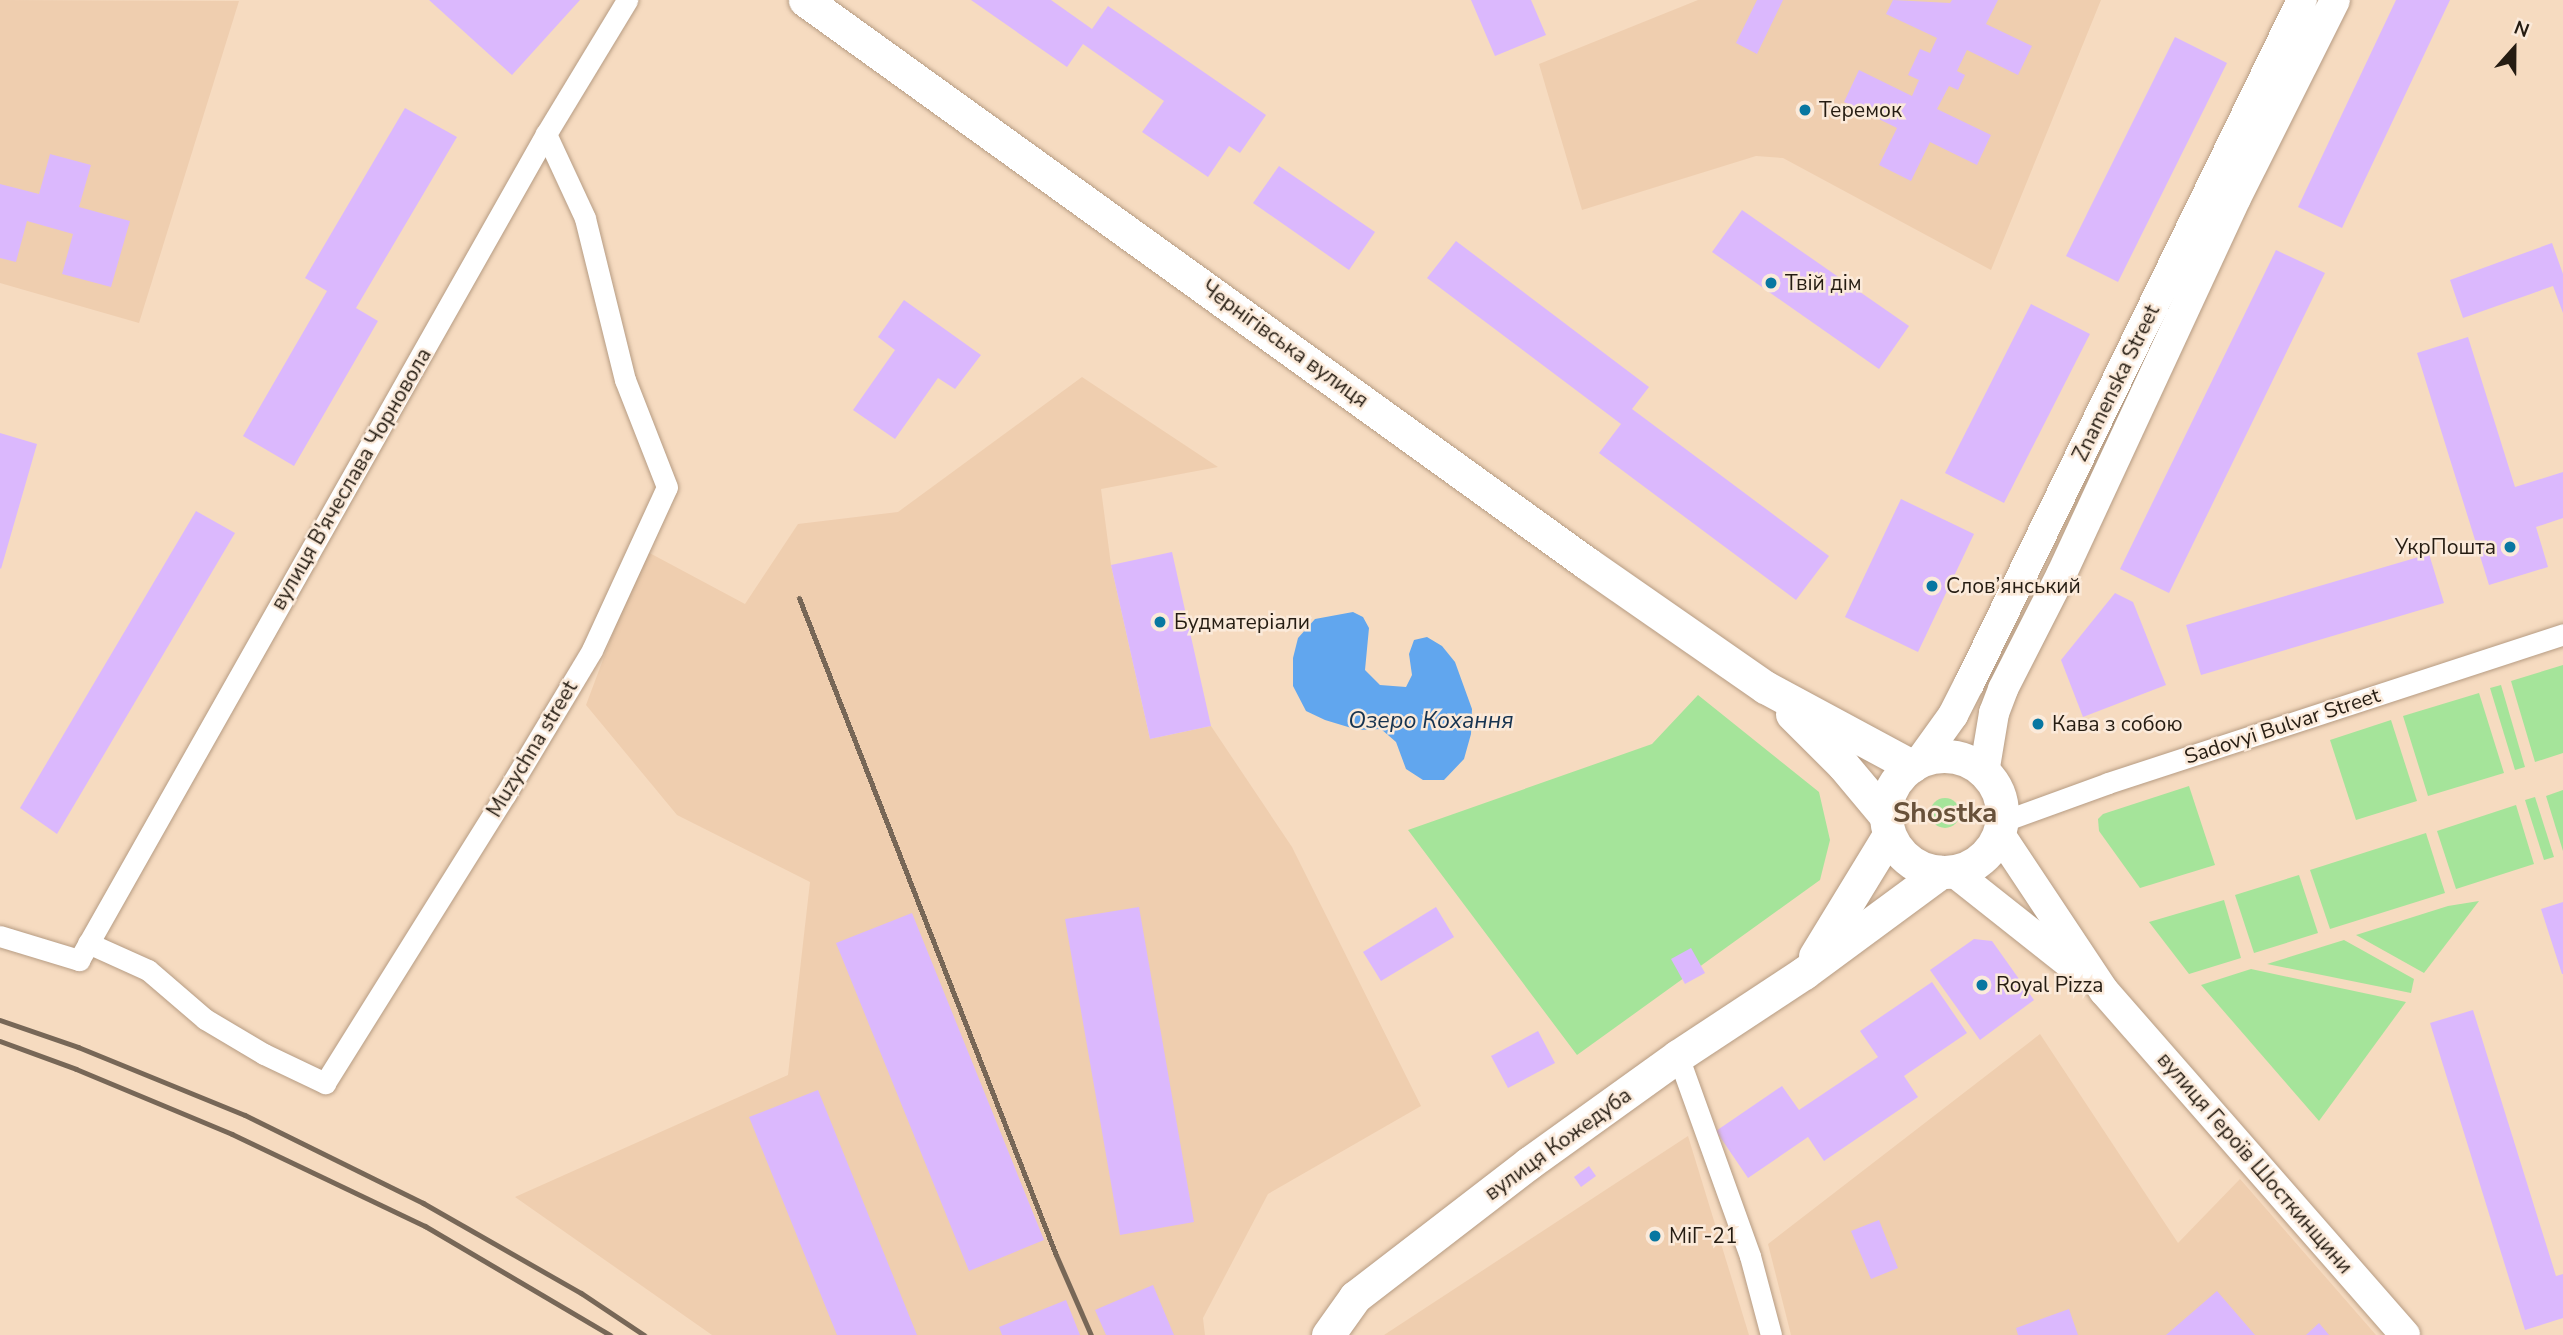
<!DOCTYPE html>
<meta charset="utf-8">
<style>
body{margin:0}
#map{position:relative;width:2563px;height:1335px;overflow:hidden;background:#f6dbc0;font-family:"Nunito Sans",sans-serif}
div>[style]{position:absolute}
.built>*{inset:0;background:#efceaf}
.green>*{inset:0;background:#a5e49a}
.round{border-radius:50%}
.water>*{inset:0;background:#61a6ee}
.building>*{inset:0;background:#dbb8fd}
.roads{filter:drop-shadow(0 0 2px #b69c83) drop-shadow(0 0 2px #b69c83)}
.street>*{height:21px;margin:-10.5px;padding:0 10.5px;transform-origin:10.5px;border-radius:10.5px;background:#fff}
.secondary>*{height:30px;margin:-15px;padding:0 15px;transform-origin:15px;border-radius:15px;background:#fff}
.primary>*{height:33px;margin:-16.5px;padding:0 16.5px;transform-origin:16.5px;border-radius:16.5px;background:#fff}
.primary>.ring{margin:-16.5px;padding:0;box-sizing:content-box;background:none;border:33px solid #fff;border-radius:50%}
.rail>*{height:5px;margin:-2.5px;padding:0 2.5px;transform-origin:2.5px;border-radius:2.5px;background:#776757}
.dots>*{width:19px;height:19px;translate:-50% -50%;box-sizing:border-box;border:4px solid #fbeada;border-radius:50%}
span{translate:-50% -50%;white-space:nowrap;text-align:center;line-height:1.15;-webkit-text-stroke:5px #fbeada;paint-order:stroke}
.poi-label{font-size:21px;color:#251c12}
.left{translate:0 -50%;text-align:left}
.right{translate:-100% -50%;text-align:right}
.street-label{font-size:21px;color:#251c12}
.water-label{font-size:23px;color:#163350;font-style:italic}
.district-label{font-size:28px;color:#68513a;font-weight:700}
.north{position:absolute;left:2479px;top:14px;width:70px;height:70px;-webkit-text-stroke:5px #fbeada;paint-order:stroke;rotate:21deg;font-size:19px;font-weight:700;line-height:28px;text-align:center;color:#251c12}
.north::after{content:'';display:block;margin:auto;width:24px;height:32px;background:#251c12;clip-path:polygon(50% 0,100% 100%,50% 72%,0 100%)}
</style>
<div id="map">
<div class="built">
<i style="clip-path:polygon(0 0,239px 1px,139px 323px,0 283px)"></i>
<i style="clip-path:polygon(1698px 0,2101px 0,1991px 270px,1783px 158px,1756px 156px,1582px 210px,1539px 64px)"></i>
<i style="clip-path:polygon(1082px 377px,1218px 467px,1101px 489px,1111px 565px,1150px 739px,1211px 726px,1292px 847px,1421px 1106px,1268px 1194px,1203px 1318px,1205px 1335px,712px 1335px,515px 1197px,788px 1075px,810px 882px,677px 815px,586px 705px,644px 550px,745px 604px,798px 524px,898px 512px)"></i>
<i style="clip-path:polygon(2040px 1034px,2178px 1243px,2240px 1179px,2376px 1335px,1791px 1335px,1768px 1244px)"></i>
<i style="clip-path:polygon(1688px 1136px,1749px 1335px,1384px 1335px)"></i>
</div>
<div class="green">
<i style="clip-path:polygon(2563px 665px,2563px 753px,2535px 762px,2511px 681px)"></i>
<i style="clip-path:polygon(2501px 685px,2525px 767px,2515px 770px,2490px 688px)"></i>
<i style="clip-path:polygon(2479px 693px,2504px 773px,2428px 796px,2403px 716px)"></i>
<i style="clip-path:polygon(1698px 695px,1819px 792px,1830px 840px,1820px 880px,1577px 1055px,1408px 830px,1652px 744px)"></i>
<i style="clip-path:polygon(2391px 720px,2417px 801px,2356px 820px,2330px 740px)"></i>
<i style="clip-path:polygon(2189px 786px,2215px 865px,2140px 888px,2099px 831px,2098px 819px,2103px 814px)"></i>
<i style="clip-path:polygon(2563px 790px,2563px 851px,2546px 796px)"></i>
<i style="clip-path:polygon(2535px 797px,2554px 857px,2544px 860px,2525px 800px)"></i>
<i class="round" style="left:1930px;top:798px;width:30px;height:30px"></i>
<i style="clip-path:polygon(2516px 805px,2534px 864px,2456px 889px,2437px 831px)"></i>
<i style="clip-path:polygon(2426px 833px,2445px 893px,2330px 929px,2310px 870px)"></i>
<i style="clip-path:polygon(2299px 875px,2318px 933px,2254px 953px,2235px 895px)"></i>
<i style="clip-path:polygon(2224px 900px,2241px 958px,2189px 974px,2149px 922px)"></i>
<i style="clip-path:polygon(2479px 901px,2424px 973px,2356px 935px,2448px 906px)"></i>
<i style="clip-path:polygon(2344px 940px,2414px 979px,2411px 993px,2267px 964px)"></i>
<i style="clip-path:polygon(2251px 969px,2406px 1002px,2319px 1121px,2201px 985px)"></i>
</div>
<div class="water">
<i style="clip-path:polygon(1353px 612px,1363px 617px,1369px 628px,1365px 670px,1380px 685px,1406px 687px,1412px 675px,1409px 654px,1414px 640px,1427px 637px,1442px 646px,1455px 662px,1472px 709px,1471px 734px,1464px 759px,1444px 780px,1423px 780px,1406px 769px,1396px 742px,1381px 729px,1358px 730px,1325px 720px,1306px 711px,1293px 686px,1293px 658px,1298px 638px,1315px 619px)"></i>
</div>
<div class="building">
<i style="clip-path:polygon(429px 0,580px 0,512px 75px)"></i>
<i style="clip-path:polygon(971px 0,1051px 0,1092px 29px,1108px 6px,1266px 115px,1240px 153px,1229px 146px,1208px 177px,1142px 132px,1164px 101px,1083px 44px,1067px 67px)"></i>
<i style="clip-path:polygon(1471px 0,1531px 0,1546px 35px,1495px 56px)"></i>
<i style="clip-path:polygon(1757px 0,1783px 0,1757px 54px,1736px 43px)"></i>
<i style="clip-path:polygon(1893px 0,1950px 3px,1952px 0,1998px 0,1986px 24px,2032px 46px,2018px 75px,1967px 50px,1957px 71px,1965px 75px,1958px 90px,1949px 86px,1937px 109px,1991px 135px,1977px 165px,1930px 142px,1911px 181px,1879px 165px,1897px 128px,1844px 102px,1859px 70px,1912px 96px,1919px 80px,1908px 75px,1920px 49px,1930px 53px,1937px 38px,1886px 14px)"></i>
<i style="clip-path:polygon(2396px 0,2450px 0,2342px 228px,2298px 207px)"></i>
<i style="clip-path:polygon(2175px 37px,2227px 63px,2118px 282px,2066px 256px)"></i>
<i style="clip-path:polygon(405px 108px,457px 137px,356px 308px,378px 321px,294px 466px,243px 436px,327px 291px,305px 278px)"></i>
<i style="clip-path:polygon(50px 154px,91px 165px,79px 207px,130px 221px,111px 287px,62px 274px,73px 234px,27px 221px,16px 262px,0 258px,0 184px,39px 194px)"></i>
<i style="clip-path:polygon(1279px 166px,1375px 232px,1349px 270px,1253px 203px)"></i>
<i style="clip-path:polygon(1742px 210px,1909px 326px,1879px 369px,1712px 252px)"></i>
<i style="clip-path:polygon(1456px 241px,1649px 387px,1632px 409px,1829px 556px,1796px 600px,1599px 453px,1621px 424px,1427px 278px)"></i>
<i style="clip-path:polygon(2552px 243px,2563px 274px,2563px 313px,2553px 286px,2463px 318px,2450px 280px)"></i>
<i style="clip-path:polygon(2276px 250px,2325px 273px,2169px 593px,2120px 569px)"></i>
<i style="clip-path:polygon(904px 300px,981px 355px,955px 389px,938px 378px,895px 439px,853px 410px,895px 350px,878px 337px)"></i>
<i style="clip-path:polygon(2031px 304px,2090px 334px,2004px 503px,1945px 473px)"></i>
<i style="clip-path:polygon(2468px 337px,2515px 487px,2563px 472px,2563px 518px,2536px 527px,2548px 567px,2489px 585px,2417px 353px)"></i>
<i style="clip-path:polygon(0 433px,37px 444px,1px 569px,0 568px)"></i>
<i style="clip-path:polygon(1901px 499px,1974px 534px,1918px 652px,1845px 617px)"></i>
<i style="clip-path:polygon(196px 511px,235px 533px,57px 834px,20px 808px)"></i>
<i style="clip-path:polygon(1172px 552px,1211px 726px,1150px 739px,1111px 565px)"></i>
<i style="clip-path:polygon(2429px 554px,2444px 603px,2201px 675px,2186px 625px)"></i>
<i style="clip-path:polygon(2115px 593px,2133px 602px,2166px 685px,2083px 717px,2061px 660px)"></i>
<i style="clip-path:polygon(2563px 902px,2563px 974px,2562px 974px,2541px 909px)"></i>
<i style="clip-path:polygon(1139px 907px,1194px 1222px,1120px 1235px,1065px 919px)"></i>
<i style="clip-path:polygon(1436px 907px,1454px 937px,1381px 981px,1363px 952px)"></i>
<i style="clip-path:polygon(912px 913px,1044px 1240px,969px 1271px,836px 943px)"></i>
<i style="clip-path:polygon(1974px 939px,1992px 941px,2034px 1000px,1980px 1040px,1930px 970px)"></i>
<i style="clip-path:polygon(1691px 948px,1705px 973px,1685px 984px,1671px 959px)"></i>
<i style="clip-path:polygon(1932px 982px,1967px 1033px,1904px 1076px,1918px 1097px,1824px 1161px,1808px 1137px,1748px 1178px,1716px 1131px,1782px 1086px,1799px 1110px,1878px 1057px,1860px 1031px)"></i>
<i style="clip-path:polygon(2473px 1010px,2556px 1276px,2563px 1274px,2563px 1318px,2525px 1330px,2430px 1023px)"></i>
<i style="clip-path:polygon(1538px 1031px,1555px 1063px,1508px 1088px,1491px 1056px)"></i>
<i style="clip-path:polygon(818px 1090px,917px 1335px,837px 1335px,749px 1117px)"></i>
<i style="clip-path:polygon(1589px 1166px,1596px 1176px,1581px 1187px,1574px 1177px)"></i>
<i style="clip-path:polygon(1879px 1220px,1898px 1268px,1871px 1279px,1851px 1231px)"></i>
<i style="clip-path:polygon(1153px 1285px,1174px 1335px,1106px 1335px,1095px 1310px)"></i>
<i style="clip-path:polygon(2217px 1291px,2255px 1335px,2166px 1335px)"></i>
<i style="clip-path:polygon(1066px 1300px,1080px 1335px,1002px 1335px,999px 1327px)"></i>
<i style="clip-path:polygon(2069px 1309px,2078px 1335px,2018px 1335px,2016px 1328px)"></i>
<i style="clip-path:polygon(2319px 1323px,2329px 1335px,2306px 1335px)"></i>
</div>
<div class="roads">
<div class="street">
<i style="left:2001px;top:822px;width:114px;rotate:-20deg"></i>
<i style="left:2108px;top:783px;width:479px;rotate:-18.1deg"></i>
<i style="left:0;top:936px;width:83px;rotate:16.9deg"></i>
<i style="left:79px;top:960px;width:949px;rotate:-60.52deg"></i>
<i style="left:546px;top:134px;width:157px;rotate:-58.8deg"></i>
<i style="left:88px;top:943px;width:66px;rotate:24.2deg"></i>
<i style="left:148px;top:970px;width:75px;rotate:40.7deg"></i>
<i style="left:205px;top:1019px;width:69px;rotate:30.7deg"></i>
<i style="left:264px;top:1054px;width:68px;rotate:25.4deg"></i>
<i style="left:325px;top:1083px;width:340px;rotate:-58deg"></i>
<i style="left:505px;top:795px;width:169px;rotate:-59deg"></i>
<i style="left:592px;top:650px;width:179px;rotate:-65.3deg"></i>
<i style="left:667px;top:487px;width:115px;rotate:-111.4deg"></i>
<i style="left:625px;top:380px;width:167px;rotate:-103.9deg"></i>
<i style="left:585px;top:218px;width:93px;rotate:-114.9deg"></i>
<i style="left:1678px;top:1056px;width:213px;rotate:70.2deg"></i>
<i style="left:1750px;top:1256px;width:82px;rotate:75.1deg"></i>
</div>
<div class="secondary">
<i style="left:1920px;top:761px;width:57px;rotate:-54.3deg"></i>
<i style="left:1953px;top:715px;width:35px;rotate:-63deg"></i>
<i style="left:1969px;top:684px;width:761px;rotate:-64.04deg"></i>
<i style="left:1984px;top:773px;width:61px;rotate:-80.5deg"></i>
<i style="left:1994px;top:713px;width:26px;rotate:-69deg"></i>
<i style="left:2003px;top:689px;width:130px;rotate:-63deg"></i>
<i style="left:2062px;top:573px;width:413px;rotate:-65.1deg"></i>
<i style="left:2236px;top:198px;width:221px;rotate:-63.4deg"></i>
<i style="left:1999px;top:833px;width:190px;rotate:56.4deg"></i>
<i style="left:2104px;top:991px;width:457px;rotate:48.8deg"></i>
<i style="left:1954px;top:872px;width:167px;rotate:38.4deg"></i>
</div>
<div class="primary">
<i style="left:805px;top:0;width:965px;rotate:35.77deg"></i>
<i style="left:1588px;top:564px;width:216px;rotate:34.8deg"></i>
<i style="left:1765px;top:687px;width:167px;rotate:28.3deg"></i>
<i style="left:1792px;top:714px;width:72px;rotate:45deg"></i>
<i style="left:1843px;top:765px;width:65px;rotate:50deg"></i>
<i class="ring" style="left:1886px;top:756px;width:83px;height:83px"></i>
<i style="left:1815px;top:956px;width:142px;rotate:-58.6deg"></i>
<i style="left:1328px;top:1335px;width:47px;rotate:-54.6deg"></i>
<i style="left:1355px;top:1297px;width:220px;rotate:-37.6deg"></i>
<i style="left:1529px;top:1163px;width:183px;rotate:-35.7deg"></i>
<i style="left:1678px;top:1056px;width:151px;rotate:-33.4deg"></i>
<i style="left:1804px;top:973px;width:170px;rotate:-36.4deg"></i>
</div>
</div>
<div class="rail">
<i style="left:799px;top:598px;width:705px;rotate:68.64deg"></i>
<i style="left:1056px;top:1255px;width:87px;rotate:66.4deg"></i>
<i style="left:0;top:1020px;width:83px;rotate:19.1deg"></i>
<i style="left:78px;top:1047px;width:180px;rotate:22.2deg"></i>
<i style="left:245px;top:1115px;width:199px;rotate:26.3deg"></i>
<i style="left:423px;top:1203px;width:182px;rotate:29.7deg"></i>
<i style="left:581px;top:1293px;width:76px;rotate:33.7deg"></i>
<i style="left:0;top:1041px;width:81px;rotate:20.2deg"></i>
<i style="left:76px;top:1069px;width:169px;rotate:22.6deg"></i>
<i style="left:232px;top:1134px;width:214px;rotate:25.5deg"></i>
<i style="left:425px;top:1226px;width:215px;rotate:30.5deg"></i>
</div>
<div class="dots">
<i style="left:1805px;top:110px;background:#0877a1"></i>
<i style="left:1771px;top:283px;background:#0877a1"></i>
<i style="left:2510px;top:547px;background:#0877a1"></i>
<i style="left:1932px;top:586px;background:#0877a1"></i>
<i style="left:1160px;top:622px;background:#0877a1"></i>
<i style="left:2038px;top:724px;background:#0877a1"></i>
<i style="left:1982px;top:985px;background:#0877a1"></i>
<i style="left:1655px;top:1236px;background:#0877a1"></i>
</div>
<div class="poi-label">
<span class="left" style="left:1819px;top:110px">Теремок</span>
<span class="left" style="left:1785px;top:283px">Твій дім</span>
<span class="right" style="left:2496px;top:547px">УкрПошта</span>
<span class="left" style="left:1946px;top:586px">Слов’янський</span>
<span class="left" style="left:1174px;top:622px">Будматеріали</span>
<span class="left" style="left:2052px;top:724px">Кава з собою</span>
<span class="left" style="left:1996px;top:985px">Royal Pizza</span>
<span class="left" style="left:1669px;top:1236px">МіГ-21</span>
</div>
<div class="street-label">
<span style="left:1285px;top:344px;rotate:36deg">Чернігівська вулиця</span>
<span style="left:2116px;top:383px;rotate:-64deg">Znamenska Street</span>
<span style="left:351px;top:479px;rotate:-60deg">вулиця В'ячеслава Чорновола</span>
<span style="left:2282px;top:726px;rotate:-18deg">Sadovyi Bulvar Street</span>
<span style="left:532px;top:749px;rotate:-59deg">Muzychna street</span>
<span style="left:1558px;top:1144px;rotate:-36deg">вулиця Кожедуба</span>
<span style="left:2255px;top:1163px;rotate:49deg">вулиця Героїв Шосткинщини</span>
</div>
<div class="water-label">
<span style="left:1431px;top:721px">Озеро Кохання</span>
</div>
<div class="district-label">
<span style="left:1945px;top:813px">Shostka</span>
</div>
<div class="north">N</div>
</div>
